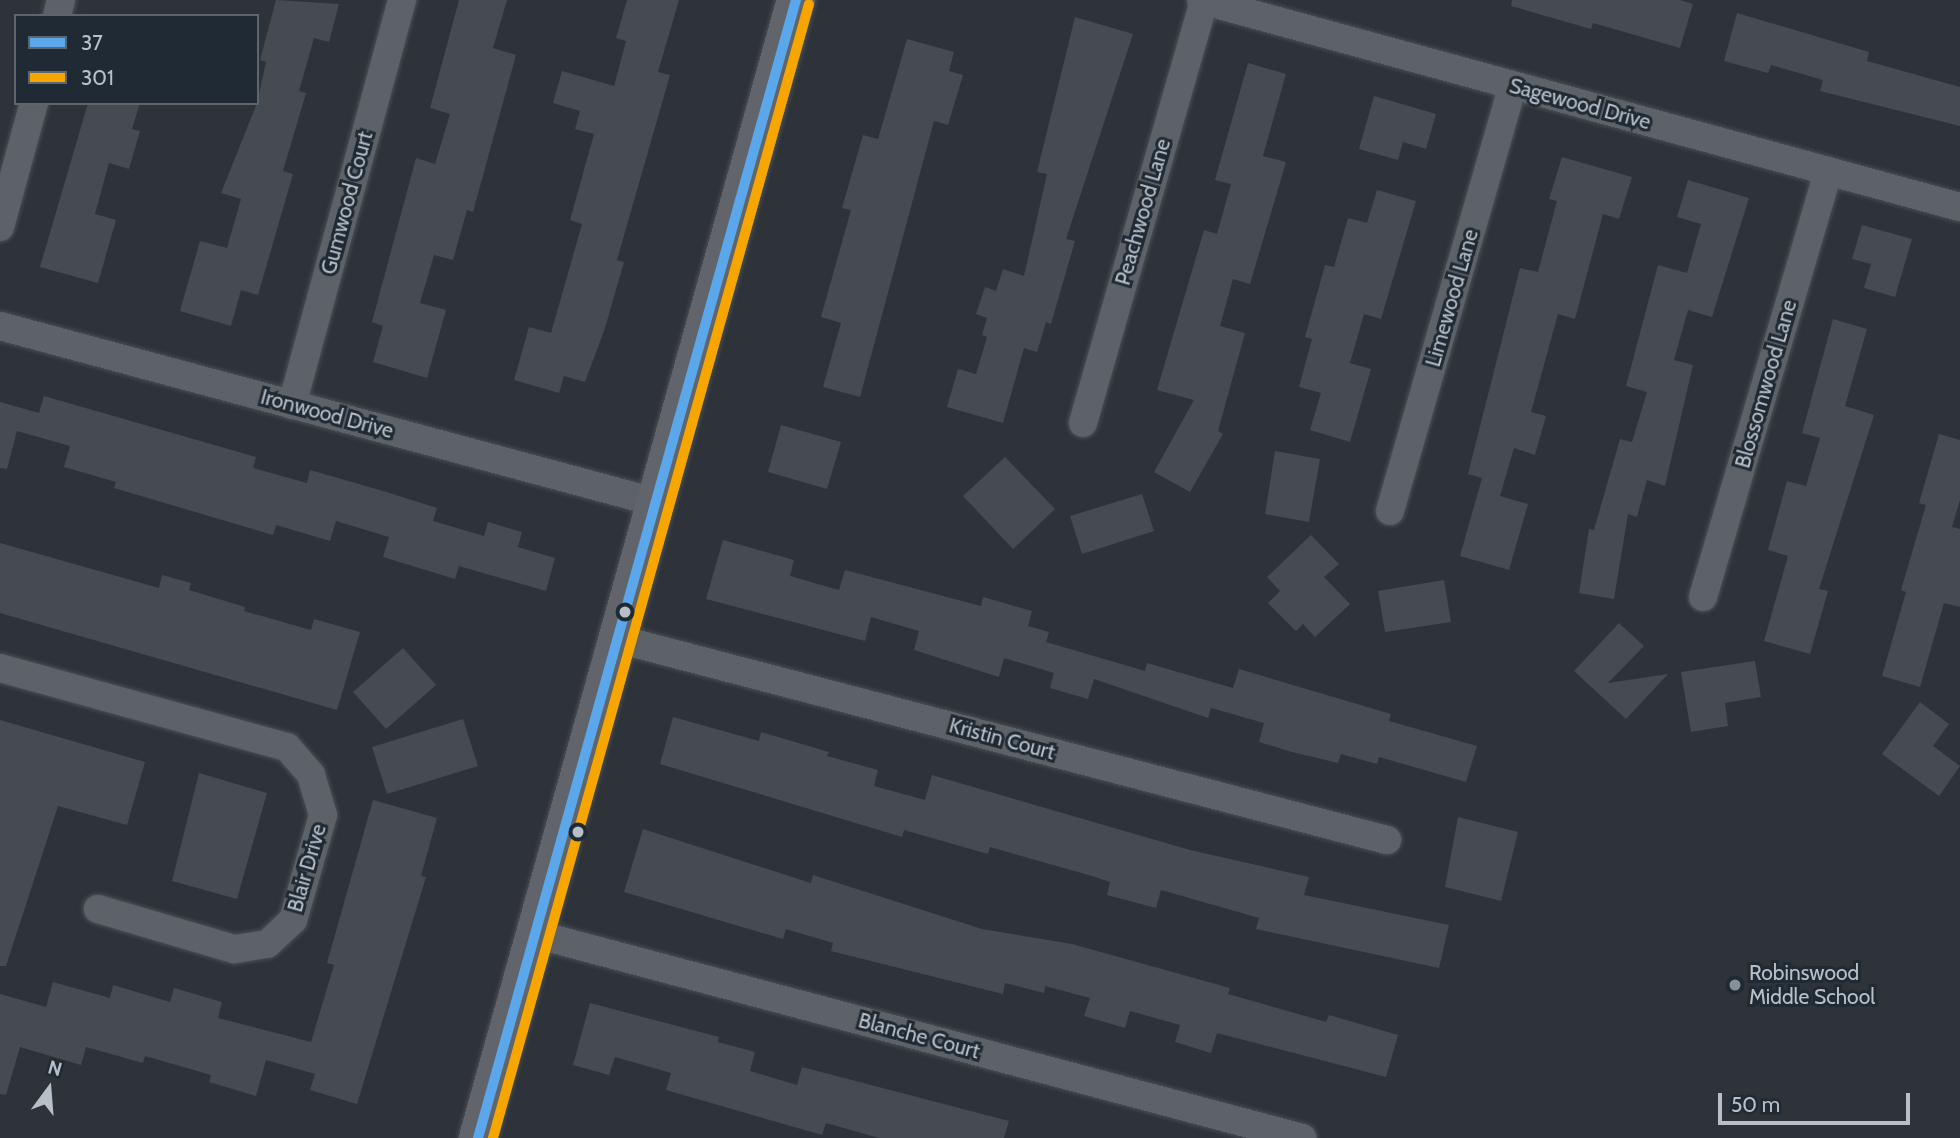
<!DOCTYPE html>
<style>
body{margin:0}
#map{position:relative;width:1960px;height:1138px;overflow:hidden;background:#2d3339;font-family:Cabin,sans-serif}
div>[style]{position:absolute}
.building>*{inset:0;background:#464b51}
.roads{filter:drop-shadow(0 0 2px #4a4f54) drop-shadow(0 0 2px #4a4f54)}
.minor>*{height:28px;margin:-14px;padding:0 14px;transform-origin:14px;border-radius:14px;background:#5d6268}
.secondary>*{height:38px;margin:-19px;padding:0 19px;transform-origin:19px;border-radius:19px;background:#61656b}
.bus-1>*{height:10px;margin:-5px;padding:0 5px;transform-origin:5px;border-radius:5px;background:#5aa8eb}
.bus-2>*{height:10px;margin:-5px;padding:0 5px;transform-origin:5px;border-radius:5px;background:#f7a600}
.dots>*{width:19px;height:19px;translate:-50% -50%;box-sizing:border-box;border:4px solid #202a34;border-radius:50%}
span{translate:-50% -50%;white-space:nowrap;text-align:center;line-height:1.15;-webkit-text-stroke:6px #202a34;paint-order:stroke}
.street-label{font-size:21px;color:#b7c0c9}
.poi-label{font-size:21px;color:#b7c0c9}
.left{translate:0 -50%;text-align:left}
.legend{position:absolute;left:14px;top:14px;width:245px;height:91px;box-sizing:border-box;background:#202a34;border:2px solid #5c6670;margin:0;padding:9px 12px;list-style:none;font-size:21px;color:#b7c0c9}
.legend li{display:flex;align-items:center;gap:14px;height:35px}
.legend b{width:35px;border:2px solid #5c6670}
.north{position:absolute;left:14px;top:1054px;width:70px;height:70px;-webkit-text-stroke:5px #202a34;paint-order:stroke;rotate:16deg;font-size:19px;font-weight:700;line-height:28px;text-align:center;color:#b7c0c9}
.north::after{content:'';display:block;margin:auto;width:24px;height:32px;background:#b7c0c9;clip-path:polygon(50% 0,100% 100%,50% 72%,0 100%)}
.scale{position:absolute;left:1718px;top:1093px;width:192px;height:32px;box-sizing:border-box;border:4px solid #b7c0c9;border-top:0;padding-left:9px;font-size:21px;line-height:24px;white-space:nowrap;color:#b7c0c9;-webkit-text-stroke:5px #202a34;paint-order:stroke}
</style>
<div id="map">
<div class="building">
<i style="clip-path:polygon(276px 0,339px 4px,329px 42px,314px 38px,299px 91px,306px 93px,283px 171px,293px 174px,258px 295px,241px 290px,231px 326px,180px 311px,200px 241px,227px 248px,241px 199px,221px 193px,257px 103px,266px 62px,260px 60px)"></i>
<i style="clip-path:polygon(459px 0,507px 0,493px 48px,516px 55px,473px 212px,467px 210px,453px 260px,434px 255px,420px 303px,446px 310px,427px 378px,373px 362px,383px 326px,372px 322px,416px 158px,435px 164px,450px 114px,430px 108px)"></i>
<i style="clip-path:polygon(627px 0,679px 0,658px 72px,670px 75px,617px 260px,624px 262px,605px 328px,585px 382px,564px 376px,559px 393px,514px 380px,529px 327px,551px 333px,582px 224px,570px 220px,594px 134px,575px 129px,580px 111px,553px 103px,562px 71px,614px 86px,626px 41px,616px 38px)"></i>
<i style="clip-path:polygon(1512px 0,1680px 0,1693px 4px,1680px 48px,1593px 23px,1591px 29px,1511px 6px)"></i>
<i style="clip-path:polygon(1737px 13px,1869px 52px,1867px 61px,1960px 87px,1960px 126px,1820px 91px,1823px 80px,1771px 65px,1768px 73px,1724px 61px)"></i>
<i style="clip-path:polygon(1075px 17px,1133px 34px,1066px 239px,1075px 241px,1051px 324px,1046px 322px,1037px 352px,1024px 348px,1003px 423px,947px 407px,958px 369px,976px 374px,987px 337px,982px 335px,987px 318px,976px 314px,985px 287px,996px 291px,1003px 269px,1024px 276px,1047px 174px,1037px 172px)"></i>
<i style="clip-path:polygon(907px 39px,954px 52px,949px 71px,963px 75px,948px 125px,934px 121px,860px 397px,823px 387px,841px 323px,821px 317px,851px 210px,842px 208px,863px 135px,878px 139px)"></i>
<i style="clip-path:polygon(1248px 63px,1286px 74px,1263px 156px,1286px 162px,1250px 284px,1233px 279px,1220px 326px,1245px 333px,1218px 431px,1223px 434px,1190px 492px,1154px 472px,1194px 400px,1157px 390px,1204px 230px,1217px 234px,1231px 184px,1215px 180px)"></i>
<i style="clip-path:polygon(1374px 96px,1436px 114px,1426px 149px,1403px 142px,1398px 160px,1359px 149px)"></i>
<i style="clip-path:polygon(88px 103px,140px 103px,132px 129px,140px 131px,129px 169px,109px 163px,95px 214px,116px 220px,98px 283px,40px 267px)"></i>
<i style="clip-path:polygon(1562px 157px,1632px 177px,1619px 219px,1603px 214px,1575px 319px,1558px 314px,1531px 412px,1546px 416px,1535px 455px,1514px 448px,1500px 496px,1528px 504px,1509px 570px,1460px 556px,1482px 478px,1468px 474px,1520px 268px,1538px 272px,1557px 201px,1549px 199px)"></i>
<i style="clip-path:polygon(1688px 180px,1749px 198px,1712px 317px,1688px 310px,1674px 360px,1693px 365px,1665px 486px,1647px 480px,1637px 517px,1628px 514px,1614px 599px,1579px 593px,1589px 529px,1594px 530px,1620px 439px,1632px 442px,1647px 392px,1626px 386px,1658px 265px,1687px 273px,1701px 224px,1677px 217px)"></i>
<i style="clip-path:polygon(1377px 190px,1416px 201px,1381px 319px,1364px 314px,1350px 363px,1371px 369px,1350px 442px,1310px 430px,1321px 393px,1299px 387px,1312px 339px,1305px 337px,1325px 265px,1334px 267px,1348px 218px,1367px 223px)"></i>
<i style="clip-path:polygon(1862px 225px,1912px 239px,1895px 297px,1864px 288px,1871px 264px,1852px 259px)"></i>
<i style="clip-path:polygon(1833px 319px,1867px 329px,1845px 406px,1874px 415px,1819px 589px,1828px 591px,1810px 654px,1764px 641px,1788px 556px,1768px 550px,1787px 481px,1806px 486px,1820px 438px,1802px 433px)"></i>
<i style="clip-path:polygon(44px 396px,256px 457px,253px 468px,307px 483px,310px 470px,383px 491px,437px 508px,433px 521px,484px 536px,488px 522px,522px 532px,518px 547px,555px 558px,546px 591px,459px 566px,455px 579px,383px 557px,389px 537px,336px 521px,330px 541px,276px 525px,273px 535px,114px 488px,116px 482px,64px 467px,70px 446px,17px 431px,7px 469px,0 468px,0 402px,39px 413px)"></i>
<i style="clip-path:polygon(781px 425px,841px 442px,827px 489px,768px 472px)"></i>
<i style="clip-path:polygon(1939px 434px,1960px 440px,1960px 500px,1952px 527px,1960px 529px,1960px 607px,1944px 603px,1920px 687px,1882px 676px,1906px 592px,1901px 590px,1926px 505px,1919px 503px)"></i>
<i style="clip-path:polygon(1275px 451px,1320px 459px,1309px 522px,1265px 514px)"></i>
<i style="clip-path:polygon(1005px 457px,1055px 509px,1013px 549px,963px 496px)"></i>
<i style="clip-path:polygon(1142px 494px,1154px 531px,1082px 554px,1070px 516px)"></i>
<i style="clip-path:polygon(1311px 535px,1339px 564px,1324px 577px,1350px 604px,1315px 637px,1303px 624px,1296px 631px,1268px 603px,1280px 591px,1267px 577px)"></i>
<i style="clip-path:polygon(723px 540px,794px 560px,790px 576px,839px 590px,845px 570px,981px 606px,983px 597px,1032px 611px,1028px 626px,1049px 632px,1046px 642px,1145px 671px,1147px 663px,1233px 688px,1239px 669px,1391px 714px,1389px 721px,1477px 746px,1466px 782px,1379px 757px,1377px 764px,1341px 754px,1338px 763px,1292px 752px,1259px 742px,1264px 723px,1211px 708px,1208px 718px,1094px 679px,1088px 699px,1050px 688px,1054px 673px,1004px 658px,999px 677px,914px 650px,919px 631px,871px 617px,865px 641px,706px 599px)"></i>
<i style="clip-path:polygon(0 543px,159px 588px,162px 575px,191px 583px,189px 590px,245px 607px,244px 611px,311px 630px,314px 619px,360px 632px,337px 710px,0 613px)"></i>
<i style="clip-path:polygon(1444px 580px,1451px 622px,1385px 632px,1378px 591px)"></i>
<i style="clip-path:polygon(1619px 623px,1644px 646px,1608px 683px,1668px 674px,1626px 719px,1574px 671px)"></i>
<i style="clip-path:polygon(403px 648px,436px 685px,386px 729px,353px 692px)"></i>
<i style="clip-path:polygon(1755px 661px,1761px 697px,1725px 703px,1728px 726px,1691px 732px,1681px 672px)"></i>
<i style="clip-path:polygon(1920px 702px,1949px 724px,1933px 746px,1960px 766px,1939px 796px,1882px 754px)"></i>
<i style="clip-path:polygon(673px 717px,759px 741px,761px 732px,829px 752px,827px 756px,878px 770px,874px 786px,925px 800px,932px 775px,1190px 850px,1309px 877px,1304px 895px,1449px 925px,1439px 968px,1256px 929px,1259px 918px,1161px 890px,1156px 908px,1107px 895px,1110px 882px,1092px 876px,990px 847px,988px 854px,904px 830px,902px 837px,660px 764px)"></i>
<i style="clip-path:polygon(463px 719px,478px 766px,387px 794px,372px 747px)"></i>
<i style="clip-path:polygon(0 720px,145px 762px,127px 825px,58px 806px,6px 966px,0 966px)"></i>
<i style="clip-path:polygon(199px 773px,267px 793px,237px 899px,172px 881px)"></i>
<i style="clip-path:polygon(373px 800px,437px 818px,421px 876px,426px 877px,357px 1104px,310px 1090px,315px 1074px,266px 1060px,256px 1096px,209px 1082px,211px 1075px,145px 1056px,143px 1063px,86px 1047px,81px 1065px,20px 1047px,6px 1095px,0 1094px,0 994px,46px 1007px,53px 982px,110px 998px,113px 985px,170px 1002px,174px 988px,222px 1002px,218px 1018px,311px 1042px,334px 965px,327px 963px)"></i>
<i style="clip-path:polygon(1458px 817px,1518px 832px,1501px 901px,1445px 887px)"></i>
<i style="clip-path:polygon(643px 829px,811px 883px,813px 875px,982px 929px,1072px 944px,1230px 988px,1228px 994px,1326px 1022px,1329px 1015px,1398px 1035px,1386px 1077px,1217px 1033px,1211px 1053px,1175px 1042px,1180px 1025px,1130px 1011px,1125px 1028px,1084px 1016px,1090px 998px,1045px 986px,1044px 993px,1005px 983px,1003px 994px,831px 951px,833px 943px,786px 929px,783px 939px,624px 892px)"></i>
<i style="clip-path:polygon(590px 1003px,719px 1037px,718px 1042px,755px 1052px,750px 1071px,797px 1085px,802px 1067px,1009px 1121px,1004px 1138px,879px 1138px,826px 1123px,822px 1135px,666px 1090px,671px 1073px,615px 1057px,609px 1075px,573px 1065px)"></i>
</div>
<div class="roads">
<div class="minor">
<i style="left:1201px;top:0;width:787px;rotate:15.26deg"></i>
<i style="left:57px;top:16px;width:16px;rotate:-76deg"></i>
<i style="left:0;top:227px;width:129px;rotate:-74.7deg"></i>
<i style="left:0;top:326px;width:678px;rotate:15.04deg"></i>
<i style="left:292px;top:405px;width:420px;rotate:-74.8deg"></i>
<i style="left:1083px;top:423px;width:439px;rotate:-74deg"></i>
<i style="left:1390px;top:511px;width:443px;rotate:-73.9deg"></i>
<i style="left:1703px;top:597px;width:444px;rotate:-73.6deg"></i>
<i style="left:618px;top:639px;width:795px;rotate:14.65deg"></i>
<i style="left:0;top:668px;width:298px;rotate:15.4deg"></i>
<i style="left:287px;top:747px;width:37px;rotate:49deg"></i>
<i style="left:311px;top:775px;width:42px;rotate:73.3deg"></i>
<i style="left:323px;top:815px;width:109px;rotate:105.9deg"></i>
<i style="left:293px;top:920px;width:35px;rotate:137deg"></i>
<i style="left:267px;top:944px;width:33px;rotate:171deg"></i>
<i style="left:234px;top:949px;width:142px;rotate:-163.6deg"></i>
<i style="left:535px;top:934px;width:794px;rotate:14.89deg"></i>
</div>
<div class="secondary">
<i style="left:478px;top:1138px;width:1182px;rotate:-74.39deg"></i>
</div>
</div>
<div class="bus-1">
<i style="left:478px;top:1138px;width:1182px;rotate:-74.39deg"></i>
</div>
<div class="bus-2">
<i style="left:493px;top:1138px;width:1177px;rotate:-74.43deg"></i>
</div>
<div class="dots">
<i style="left:625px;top:612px;background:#b7c0c9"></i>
<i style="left:578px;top:832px;background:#b7c0c9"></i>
<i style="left:1735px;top:985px;background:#878f97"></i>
</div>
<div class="street-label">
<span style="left:1580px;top:104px;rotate:15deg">Sagewood Drive</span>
<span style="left:347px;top:203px;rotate:-75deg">Gumwood Court</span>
<span style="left:1143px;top:212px;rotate:-74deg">Peachwood Lane</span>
<span style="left:1452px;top:298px;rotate:-74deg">Limewood Lane</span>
<span style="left:1766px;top:384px;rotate:-74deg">Blossomwood Lane</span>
<span style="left:327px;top:414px;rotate:15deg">Ironwood Drive</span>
<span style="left:1002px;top:739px;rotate:15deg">Kristin Court</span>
<span style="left:307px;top:868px;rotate:-74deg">Blair Drive</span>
<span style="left:919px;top:1036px;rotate:15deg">Blanche Court</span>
</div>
<div class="poi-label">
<span class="left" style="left:1749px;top:985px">Robinswood<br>Middle School</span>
</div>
<ul class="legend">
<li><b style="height:9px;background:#5aa8eb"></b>37</li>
<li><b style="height:9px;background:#f7a600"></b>301</li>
</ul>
<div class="north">N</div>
<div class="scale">50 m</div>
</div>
